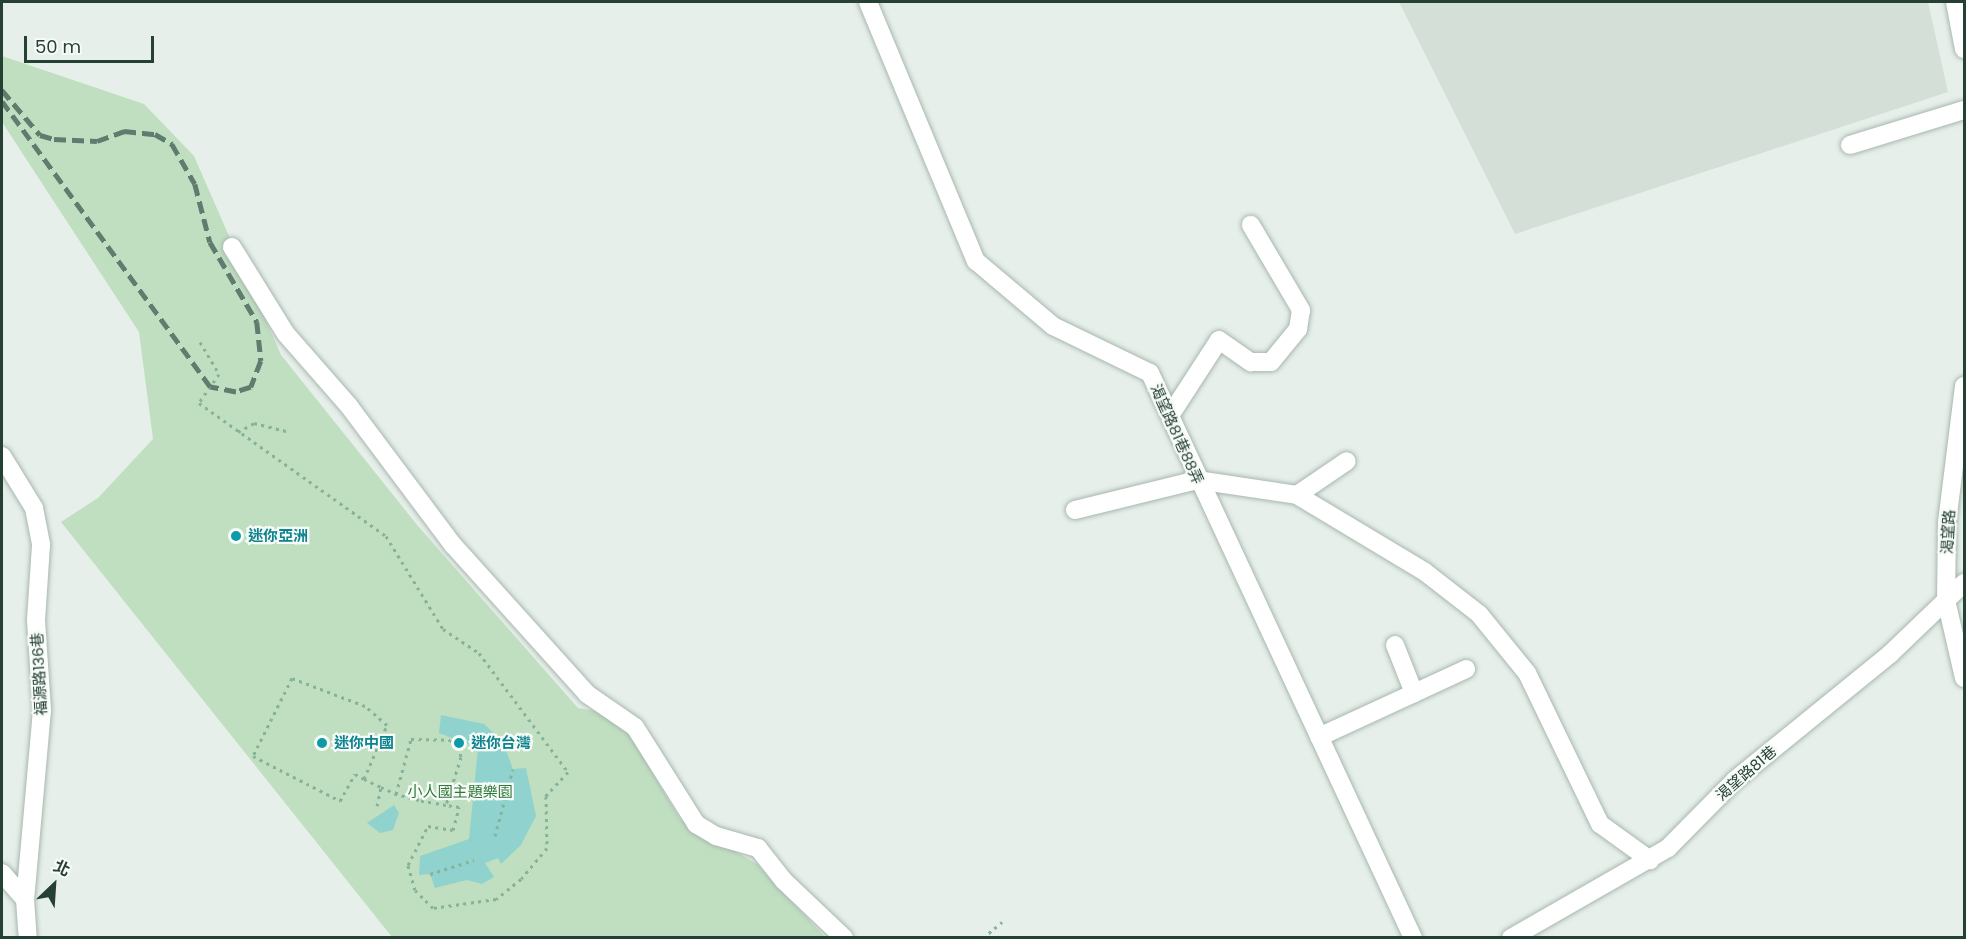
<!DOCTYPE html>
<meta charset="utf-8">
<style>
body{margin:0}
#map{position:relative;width:1966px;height:939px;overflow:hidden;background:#e6efe9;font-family:Poppins,"Noto Sans TC",sans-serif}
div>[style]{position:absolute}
.built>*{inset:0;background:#d4dfd7}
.green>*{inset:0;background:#c0dfc1}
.water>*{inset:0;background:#90d2cd}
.path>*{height:3px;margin-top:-1.5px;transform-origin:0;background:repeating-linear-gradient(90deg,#87b29a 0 3px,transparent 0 7.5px)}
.roads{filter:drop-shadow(0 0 2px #a8b7af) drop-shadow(0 0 2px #a8b7af)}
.minor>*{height:18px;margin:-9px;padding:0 9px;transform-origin:9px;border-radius:9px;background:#fff}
.rail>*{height:4.5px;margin-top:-2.25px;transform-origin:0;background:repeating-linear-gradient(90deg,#607c6e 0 12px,transparent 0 18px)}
.dots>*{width:16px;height:16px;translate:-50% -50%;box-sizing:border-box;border:3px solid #f7fbf8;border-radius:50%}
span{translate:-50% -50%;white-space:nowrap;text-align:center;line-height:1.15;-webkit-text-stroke:4.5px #f7fbf8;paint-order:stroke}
.street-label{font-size:15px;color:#254133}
.culture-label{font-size:15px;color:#0d838f;font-weight:700}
.left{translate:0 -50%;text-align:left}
.park-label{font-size:15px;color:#2f783a}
.frame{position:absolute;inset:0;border:3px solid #254133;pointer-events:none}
.north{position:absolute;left:24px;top:855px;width:60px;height:60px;-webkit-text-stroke:4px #f7fbf8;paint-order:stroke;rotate:25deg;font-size:16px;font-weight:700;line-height:24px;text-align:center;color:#254133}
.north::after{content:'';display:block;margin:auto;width:21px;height:27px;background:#254133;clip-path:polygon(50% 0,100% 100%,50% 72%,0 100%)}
.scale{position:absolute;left:24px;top:36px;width:130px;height:27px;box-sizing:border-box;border:3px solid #254133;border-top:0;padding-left:8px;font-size:18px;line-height:21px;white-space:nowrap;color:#254133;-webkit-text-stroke:4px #f7fbf8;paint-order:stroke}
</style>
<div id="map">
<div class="built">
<i style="clip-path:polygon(1399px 2px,1928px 2px,1948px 92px,1515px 234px)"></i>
</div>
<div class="green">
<i style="clip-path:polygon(2px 56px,144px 104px,194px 156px,281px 355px,418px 526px,578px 708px,618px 715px,680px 819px,757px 864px,825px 937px,392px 937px,61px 522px,98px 498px,153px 439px,139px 332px,2px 122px)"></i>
</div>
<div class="water">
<i style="clip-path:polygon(441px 715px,484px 724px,503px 742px,513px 769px,526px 768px,536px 816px,521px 845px,501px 864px,498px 858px,485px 863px,494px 877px,482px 884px,467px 880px,435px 888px,430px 874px,419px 875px,420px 856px,469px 839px,478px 748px,439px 733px)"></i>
<i style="clip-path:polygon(394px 805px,399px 813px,393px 830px,380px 833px,367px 823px)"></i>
</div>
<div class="path">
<i style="left:200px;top:342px;width:37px;rotate:59deg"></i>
<i style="left:219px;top:374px;width:35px;rotate:125deg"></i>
<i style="left:199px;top:403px;width:229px;rotate:35.4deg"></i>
<i style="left:386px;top:536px;width:109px;rotate:58.5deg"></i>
<i style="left:443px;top:629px;width:43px;rotate:33.7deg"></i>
<i style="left:479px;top:653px;width:149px;rotate:53.2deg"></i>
<i style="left:568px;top:772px;width:33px;rotate:133deg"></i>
<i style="left:546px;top:796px;width:52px;rotate:88.9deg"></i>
<i style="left:547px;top:848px;width:40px;rotate:130deg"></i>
<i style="left:521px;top:879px;width:32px;rotate:141deg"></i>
<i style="left:496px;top:899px;width:64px;rotate:171.9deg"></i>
<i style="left:433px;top:908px;width:25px;rotate:-135deg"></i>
<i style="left:415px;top:890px;width:26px;rotate:-106deg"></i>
<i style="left:408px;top:865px;width:44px;rotate:-62.9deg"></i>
<i style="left:428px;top:826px;width:25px;rotate:9deg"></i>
<i style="left:453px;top:830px;width:24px;rotate:-75deg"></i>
<i style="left:459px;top:807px;width:13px;rotate:-171deg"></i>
<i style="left:446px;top:805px;width:27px;rotate:-170deg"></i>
<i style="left:419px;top:800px;width:24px;rotate:-165deg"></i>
<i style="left:396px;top:794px;width:57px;rotate:-74.7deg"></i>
<i style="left:411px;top:739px;width:39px;rotate:1deg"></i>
<i style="left:450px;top:740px;width:11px;rotate:34deg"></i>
<i style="left:459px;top:746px;width:11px;rotate:80deg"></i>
<i style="left:461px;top:757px;width:50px;rotate:107.4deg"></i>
<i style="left:238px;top:432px;width:18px;rotate:-29deg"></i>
<i style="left:254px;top:423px;width:36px;rotate:14deg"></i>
<i style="left:364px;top:779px;width:59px;rotate:-66.9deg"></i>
<i style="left:387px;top:725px;width:29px;rotate:-139deg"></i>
<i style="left:365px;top:706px;width:78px;rotate:-159deg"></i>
<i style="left:292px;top:678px;width:87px;rotate:116.6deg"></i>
<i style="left:253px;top:756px;width:98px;rotate:27.3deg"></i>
<i style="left:340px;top:801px;width:31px;rotate:-61deg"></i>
<i style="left:355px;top:774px;width:10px;rotate:29deg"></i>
<i style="left:364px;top:779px;width:19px;rotate:25deg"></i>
<i style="left:381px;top:787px;width:17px;rotate:25deg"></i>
<i style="left:377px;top:806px;width:19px;rotate:-78deg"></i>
<i style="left:495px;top:836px;width:69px;rotate:-75deg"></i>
<i style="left:430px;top:874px;width:46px;rotate:-17.7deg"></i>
<i style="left:983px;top:938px;width:25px;rotate:-40deg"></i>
</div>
<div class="roads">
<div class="minor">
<i style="left:868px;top:2px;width:281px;rotate:67.4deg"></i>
<i style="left:976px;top:261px;width:101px;rotate:40.2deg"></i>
<i style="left:1053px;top:326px;width:108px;rotate:25.9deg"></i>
<i style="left:1150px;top:373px;width:623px;rotate:65.04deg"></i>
<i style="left:1955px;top:2px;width:48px;rotate:79.2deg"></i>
<i style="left:1850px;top:145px;width:119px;rotate:-17.1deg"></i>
<i style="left:232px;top:247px;width:102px;rotate:58.2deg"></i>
<i style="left:286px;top:334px;width:96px;rotate:48.8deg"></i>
<i style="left:349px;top:406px;width:174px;rotate:53.2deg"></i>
<i style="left:453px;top:545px;width:200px;rotate:48deg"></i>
<i style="left:587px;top:694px;width:58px;rotate:34.5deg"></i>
<i style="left:635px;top:727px;width:115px;rotate:57.8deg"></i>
<i style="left:696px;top:824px;width:23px;rotate:31deg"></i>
<i style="left:716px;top:836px;width:44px;rotate:15.9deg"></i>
<i style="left:758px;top:848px;width:42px;rotate:51.8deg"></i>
<i style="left:784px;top:881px;width:83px;rotate:43.5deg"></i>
<i style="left:1964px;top:386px;width:138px;rotate:97.1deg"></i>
<i style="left:1947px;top:523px;width:77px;rotate:90.7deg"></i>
<i style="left:1946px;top:600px;width:80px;rotate:77deg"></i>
<i style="left:1171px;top:414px;width:88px;rotate:-57deg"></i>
<i style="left:1219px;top:340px;width:39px;rotate:35deg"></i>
<i style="left:1251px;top:362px;width:20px"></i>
<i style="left:1271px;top:362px;width:43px;rotate:-50.7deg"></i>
<i style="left:1298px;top:329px;width:19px;rotate:-81deg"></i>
<i style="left:1301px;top:310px;width:99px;rotate:-120.5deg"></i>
<i style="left:2px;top:456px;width:61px;rotate:58.4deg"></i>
<i style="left:34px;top:508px;width:38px;rotate:79deg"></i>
<i style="left:41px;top:545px;width:75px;rotate:93.8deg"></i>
<i style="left:36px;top:620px;width:90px;rotate:86.2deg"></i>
<i style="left:42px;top:710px;width:190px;rotate:95.1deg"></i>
<i style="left:25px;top:899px;width:39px;rotate:86deg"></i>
<i style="left:1297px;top:495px;width:60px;rotate:-34.2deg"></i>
<i style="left:1075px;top:510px;width:126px;rotate:-13.8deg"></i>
<i style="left:1197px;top:480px;width:101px;rotate:8.5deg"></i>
<i style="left:1297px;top:495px;width:149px;rotate:31deg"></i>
<i style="left:1425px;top:572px;width:68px;rotate:37.9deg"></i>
<i style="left:1479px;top:614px;width:76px;rotate:50.9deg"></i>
<i style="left:1527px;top:673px;width:168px;rotate:64.2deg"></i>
<i style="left:1600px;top:824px;width:62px;rotate:35.8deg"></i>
<i style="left:1395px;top:645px;width:52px;rotate:68.4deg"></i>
<i style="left:1319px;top:737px;width:162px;rotate:-24.8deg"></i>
<i style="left:2px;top:873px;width:35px;rotate:49deg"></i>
<i style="left:1511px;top:938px;width:181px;rotate:-29.8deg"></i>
<i style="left:1668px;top:848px;width:95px;rotate:-45.4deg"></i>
<i style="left:1735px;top:780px;width:200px;rotate:-39.1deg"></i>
<i style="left:1890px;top:654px;width:103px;rotate:-43.8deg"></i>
</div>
</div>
<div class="rail">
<i style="left:2px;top:90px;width:59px;rotate:49.8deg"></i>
<i style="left:40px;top:135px;width:15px;rotate:16deg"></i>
<i style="left:54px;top:139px;width:43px;rotate:2.7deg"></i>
<i style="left:97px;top:141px;width:29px;rotate:-20deg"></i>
<i style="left:124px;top:131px;width:31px;rotate:6deg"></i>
<i style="left:155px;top:134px;width:20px;rotate:30deg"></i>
<i style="left:172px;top:144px;width:46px;rotate:60.1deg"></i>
<i style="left:195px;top:184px;width:60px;rotate:75.5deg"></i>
<i style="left:210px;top:242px;width:93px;rotate:59.6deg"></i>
<i style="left:257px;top:322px;width:39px;rotate:84deg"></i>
<i style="left:261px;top:361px;width:28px;rotate:111deg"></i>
<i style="left:251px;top:387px;width:16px;rotate:162deg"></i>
<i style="left:236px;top:392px;width:26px;rotate:-169deg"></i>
<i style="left:210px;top:387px;width:353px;rotate:-126.1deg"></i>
</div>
<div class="dots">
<i style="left:236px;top:536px;background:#0f9aa8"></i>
<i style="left:322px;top:743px;background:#0f9aa8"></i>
<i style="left:459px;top:743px;background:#0f9aa8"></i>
</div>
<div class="street-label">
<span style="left:1177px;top:434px;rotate:66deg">渴望路81巷88弄</span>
<span style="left:1948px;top:532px;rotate:-87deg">渴望路</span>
<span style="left:39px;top:674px;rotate:-93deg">福源路136巷</span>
<span style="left:1746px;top:773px;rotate:-41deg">渴望路81巷</span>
</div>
<div class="culture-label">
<span class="left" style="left:248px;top:536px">迷你亞洲</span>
<span class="left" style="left:334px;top:743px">迷你中國</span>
<span class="left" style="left:471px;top:743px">迷你台灣</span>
</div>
<div class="park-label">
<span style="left:460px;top:792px">小人國主題樂園</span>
</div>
<div class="frame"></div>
<div class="north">北</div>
<div class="scale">50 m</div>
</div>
